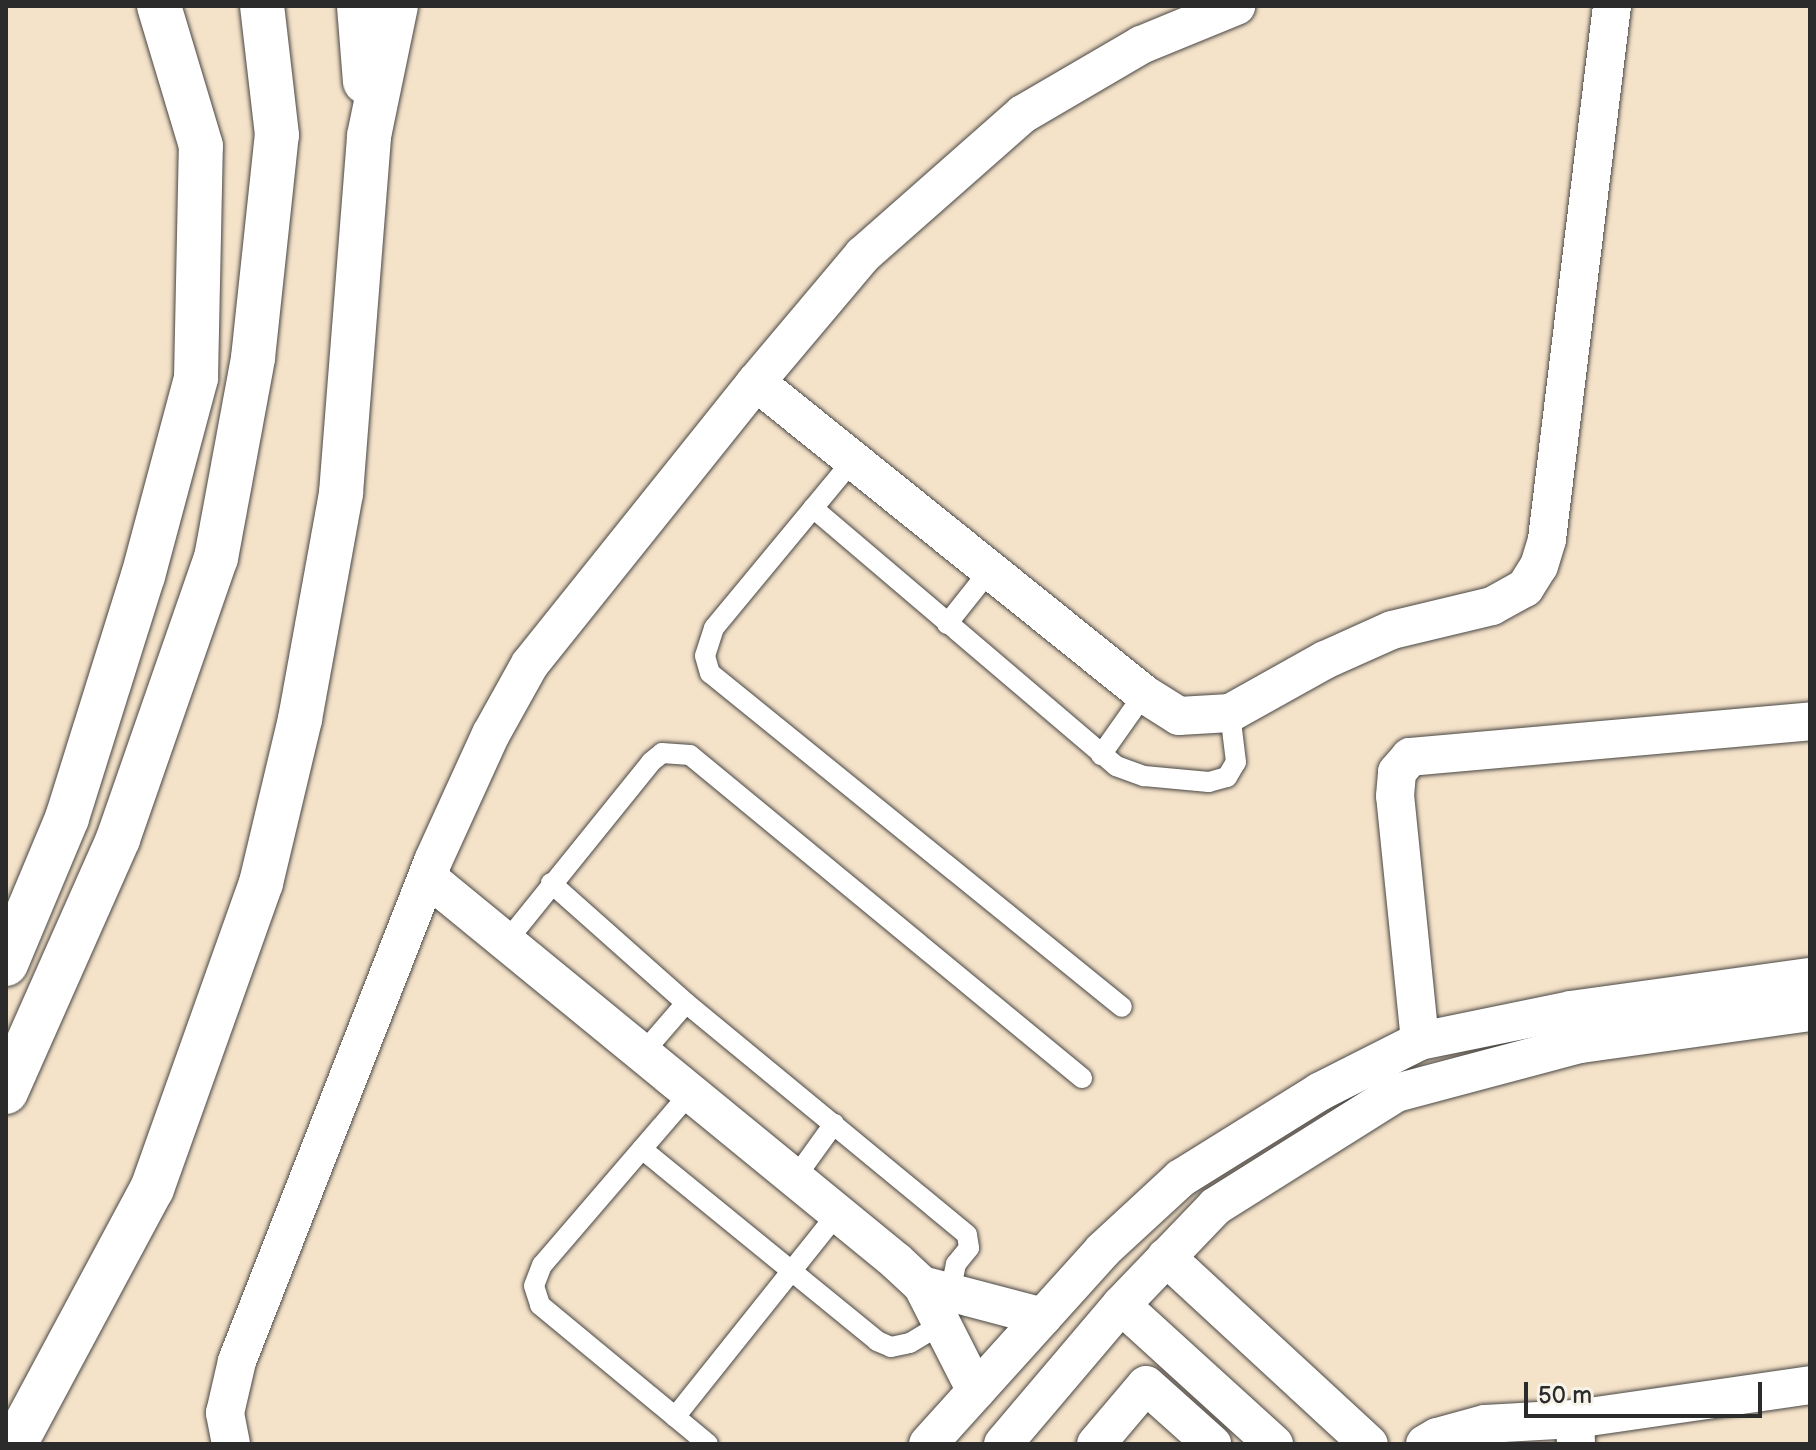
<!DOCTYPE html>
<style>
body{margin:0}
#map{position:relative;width:1816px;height:1450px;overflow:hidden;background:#f4e2c9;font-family:"Balsamiq Sans",sans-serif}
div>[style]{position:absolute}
.roads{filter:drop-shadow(0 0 2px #494643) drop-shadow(0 0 2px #494643)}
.service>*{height:20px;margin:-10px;padding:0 10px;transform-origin:10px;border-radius:10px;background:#fff}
.minor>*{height:38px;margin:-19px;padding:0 19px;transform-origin:19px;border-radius:19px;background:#fff}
.tertiary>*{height:44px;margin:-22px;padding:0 22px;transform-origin:22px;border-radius:22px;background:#fff}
.secondary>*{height:44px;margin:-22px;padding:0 22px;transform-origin:22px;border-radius:22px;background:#fff}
span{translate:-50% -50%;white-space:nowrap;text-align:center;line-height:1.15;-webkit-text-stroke:6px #f7f3e8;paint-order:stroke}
.frame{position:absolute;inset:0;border:8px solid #2b2b2b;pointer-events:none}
.scale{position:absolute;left:1524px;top:1382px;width:238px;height:36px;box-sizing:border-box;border:4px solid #2b2b2b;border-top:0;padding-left:10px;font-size:24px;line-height:28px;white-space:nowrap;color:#2b2b2b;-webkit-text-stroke:6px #f7f3e8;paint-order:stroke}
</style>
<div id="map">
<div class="roads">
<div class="service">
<i style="left:853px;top:460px;width:218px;rotate:129.6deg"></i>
<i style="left:714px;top:628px;width:29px;rotate:108deg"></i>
<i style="left:705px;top:656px;width:18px;rotate:74deg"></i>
<i style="left:710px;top:673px;width:530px;rotate:39.03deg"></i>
<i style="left:813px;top:508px;width:398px;rotate:40.4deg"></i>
<i style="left:1116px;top:766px;width:30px;rotate:20deg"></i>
<i style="left:1144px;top:776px;width:65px;rotate:5.3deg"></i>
<i style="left:1209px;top:782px;width:19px;rotate:-16deg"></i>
<i style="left:1227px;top:777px;width:17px;rotate:-59deg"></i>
<i style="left:1236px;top:762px;width:49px;rotate:-97deg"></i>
<i style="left:947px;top:624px;width:69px;rotate:-51.5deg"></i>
<i style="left:1101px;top:755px;width:75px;rotate:-54.8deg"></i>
<i style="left:551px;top:883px;width:181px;rotate:41.6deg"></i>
<i style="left:686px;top:1003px;width:364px;rotate:39.5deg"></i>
<i style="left:967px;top:1235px;width:13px;rotate:81deg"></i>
<i style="left:969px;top:1248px;width:21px;rotate:129deg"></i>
<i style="left:956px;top:1264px;width:29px;rotate:102deg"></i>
<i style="left:506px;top:942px;width:231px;rotate:-51.1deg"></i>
<i style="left:651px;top:762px;width:14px;rotate:-39deg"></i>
<i style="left:662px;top:753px;width:28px;rotate:4deg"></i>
<i style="left:690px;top:755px;width:508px;rotate:39.49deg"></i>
<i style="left:642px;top:1054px;width:67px;rotate:-49.2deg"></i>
<i style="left:691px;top:1092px;width:228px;rotate:130.7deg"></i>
<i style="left:542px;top:1265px;width:22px;rotate:111deg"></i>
<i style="left:534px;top:1286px;width:20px;rotate:72deg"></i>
<i style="left:540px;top:1305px;width:218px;rotate:39.6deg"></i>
<i style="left:642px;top:1149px;width:303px;rotate:39.2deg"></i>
<i style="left:877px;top:1341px;width:15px;rotate:23deg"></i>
<i style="left:891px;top:1347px;width:19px;rotate:-12deg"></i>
<i style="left:910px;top:1343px;width:37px;rotate:-31deg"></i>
<i style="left:795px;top:1178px;width:67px;rotate:-54.2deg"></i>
<i style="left:675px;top:1417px;width:261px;rotate:-51.4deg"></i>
</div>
<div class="minor">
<i style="left:756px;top:382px;width:498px;rotate:38.8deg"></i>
<i style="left:1144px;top:694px;width:41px;rotate:32.2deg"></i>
<i style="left:1179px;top:716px;width:51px;rotate:-3.4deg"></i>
<i style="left:1230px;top:713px;width:109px;rotate:-29.2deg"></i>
<i style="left:1325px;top:660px;width:73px;rotate:-24.1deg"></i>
<i style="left:1392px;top:630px;width:103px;rotate:-13.5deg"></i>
<i style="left:1492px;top:606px;width:38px;rotate:-29deg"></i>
<i style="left:1525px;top:588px;width:26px;rotate:-58deg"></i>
<i style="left:1539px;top:566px;width:28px;rotate:-73deg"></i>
<i style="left:1547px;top:539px;width:537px;rotate:-83.05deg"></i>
<i style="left:427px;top:877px;width:606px;rotate:39.31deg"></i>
<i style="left:896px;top:1261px;width:35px;rotate:43deg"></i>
<i style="left:922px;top:1285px;width:119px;rotate:63deg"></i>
<i style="left:1420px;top:1041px;width:246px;rotate:-95.8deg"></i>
<i style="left:1395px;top:796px;width:24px;rotate:-85deg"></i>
<i style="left:1397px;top:772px;width:20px;rotate:-49deg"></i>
<i style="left:1410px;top:757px;width:402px;rotate:-5.1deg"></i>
<i style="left:1166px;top:1257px;width:276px;rotate:42.7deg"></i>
<i style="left:922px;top:1285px;width:125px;rotate:14.8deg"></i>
<i style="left:1121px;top:1305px;width:207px;rotate:42.3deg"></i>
<i style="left:231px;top:1444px;width:32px;rotate:-101deg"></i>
<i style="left:225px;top:1413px;width:53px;rotate:-77deg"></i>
<i style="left:237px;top:1361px;width:537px;rotate:-68.59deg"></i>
<i style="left:433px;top:861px;width:140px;rotate:-65.5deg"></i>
<i style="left:491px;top:734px;width:80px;rotate:-60.9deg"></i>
<i style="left:530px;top:664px;width:361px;rotate:-51.3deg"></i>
<i style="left:756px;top:382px;width:166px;rotate:-49.9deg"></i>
<i style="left:863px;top:255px;width:213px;rotate:-41.4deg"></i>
<i style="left:1023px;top:114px;width:137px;rotate:-30.3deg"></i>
<i style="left:1141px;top:45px;width:103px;rotate:-22.3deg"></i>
<i style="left:928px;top:1444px;width:261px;rotate:-47.9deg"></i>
<i style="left:1103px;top:1250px;width:106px;rotate:-42.7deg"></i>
<i style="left:1181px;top:1178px;width:163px;rotate:-31.9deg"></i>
<i style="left:1319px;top:1092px;width:113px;rotate:-26.8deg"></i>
<i style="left:1420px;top:1041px;width:154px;rotate:-11.6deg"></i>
<i style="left:1571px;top:1010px;width:241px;rotate:-7.9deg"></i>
<i style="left:1003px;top:1444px;width:182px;rotate:-49.7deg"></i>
<i style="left:1121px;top:1305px;width:137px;rotate:-46.2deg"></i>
<i style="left:1216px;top:1206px;width:213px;rotate:-32.1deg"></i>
<i style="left:1396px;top:1093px;width:190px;rotate:-14.9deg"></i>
<i style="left:1580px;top:1044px;width:232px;rotate:-7.9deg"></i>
<i style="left:1096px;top:1444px;width:77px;rotate:-49.7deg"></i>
<i style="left:1146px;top:1385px;width:89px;rotate:41.8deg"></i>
<i style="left:1425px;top:1444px;width:14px;rotate:-30deg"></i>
<i style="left:1437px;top:1437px;width:50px;rotate:-15.2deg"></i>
<i style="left:1485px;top:1424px;width:90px;rotate:-3.2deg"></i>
<i style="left:1576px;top:1444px;width:25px;rotate:-92deg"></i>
<i style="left:1575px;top:1419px;width:237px;rotate:-8.2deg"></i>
</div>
<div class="tertiary">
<i style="left:359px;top:6px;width:76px;rotate:85.5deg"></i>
<i style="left:15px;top:1444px;width:289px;rotate:-61.8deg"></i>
<i style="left:152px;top:1189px;width:325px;rotate:-70.4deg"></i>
<i style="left:261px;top:883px;width:169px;rotate:-76.6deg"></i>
<i style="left:300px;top:719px;width:230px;rotate:-79.7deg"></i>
<i style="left:341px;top:493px;width:358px;rotate:-85.5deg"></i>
<i style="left:369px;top:136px;width:133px;rotate:-78.3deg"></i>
</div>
<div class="secondary">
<i style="left:6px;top:964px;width:158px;rotate:-67.3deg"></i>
<i style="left:67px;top:818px;width:254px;rotate:-72.6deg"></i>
<i style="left:143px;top:576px;width:205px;rotate:-75deg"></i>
<i style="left:196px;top:378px;width:232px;rotate:-88.8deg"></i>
<i style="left:201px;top:146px;width:146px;rotate:-106.7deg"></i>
<i style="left:6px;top:1092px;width:277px;rotate:-66.1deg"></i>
<i style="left:118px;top:839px;width:298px;rotate:-70.8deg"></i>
<i style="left:216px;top:558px;width:203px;rotate:-79.5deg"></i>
<i style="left:253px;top:358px;width:224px;rotate:-83.9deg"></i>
<i style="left:277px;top:135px;width:130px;rotate:-96.6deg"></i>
</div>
</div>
<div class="frame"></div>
<div class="scale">50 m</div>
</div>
